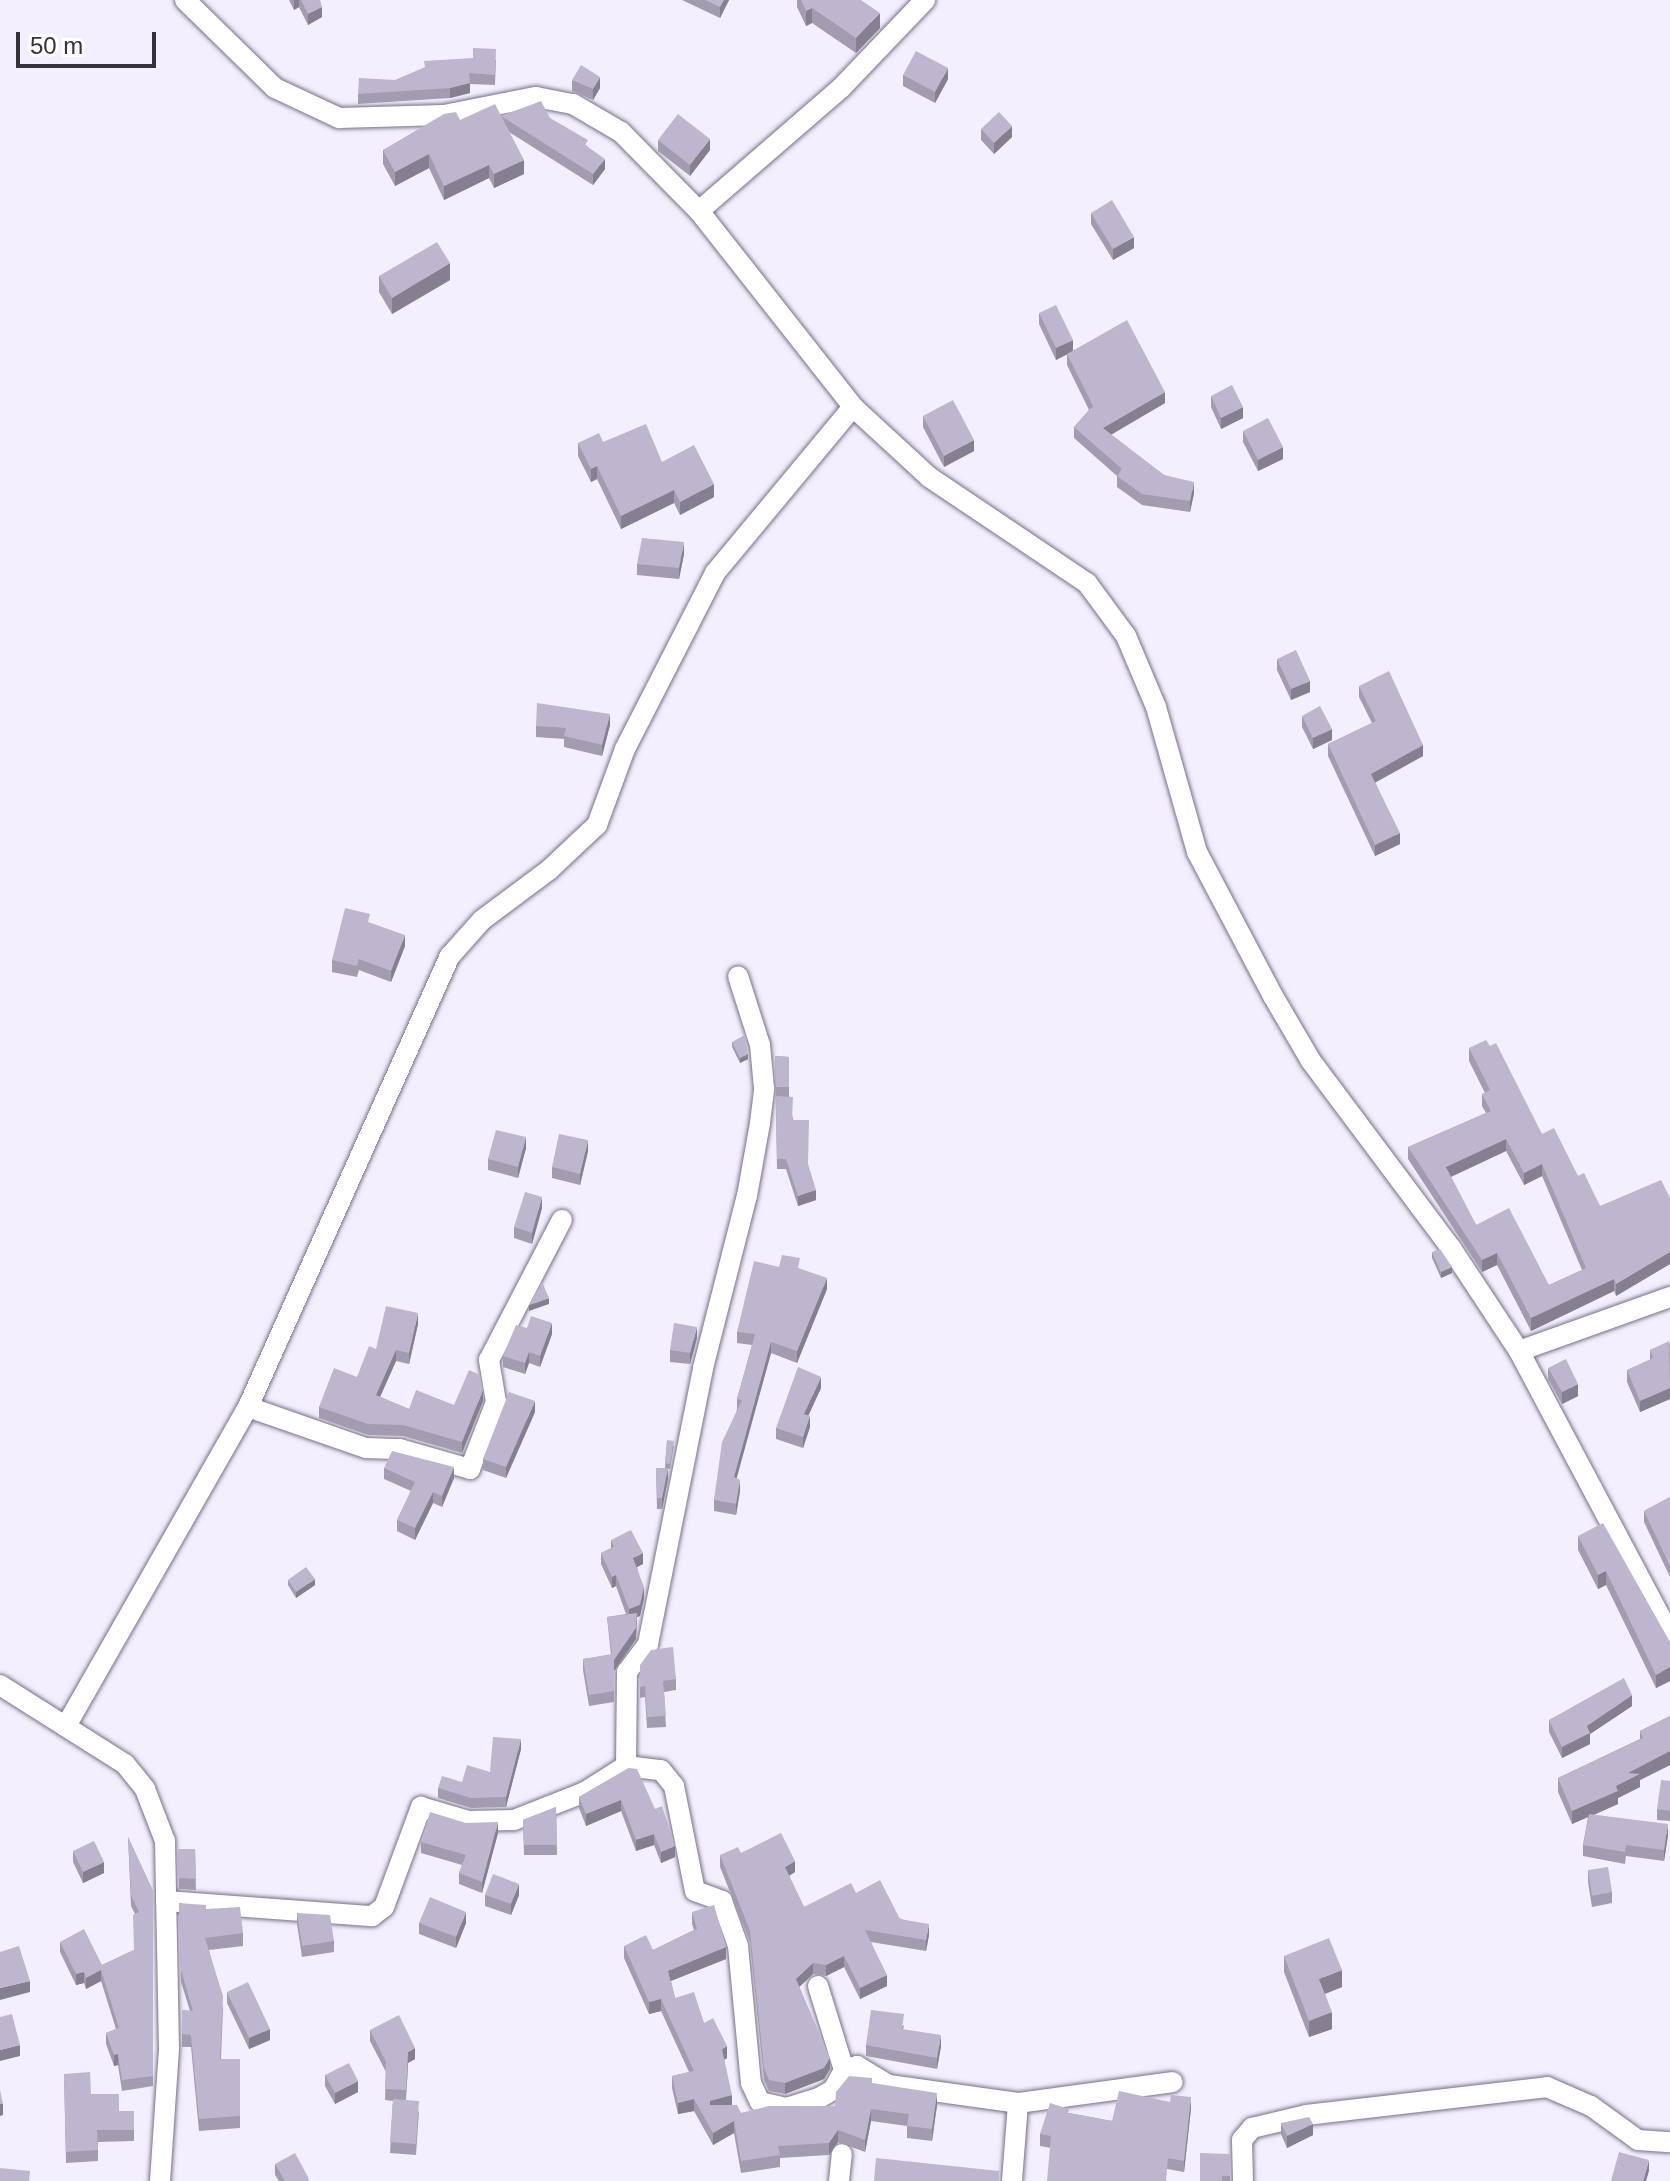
<!DOCTYPE html>
<style>
body{margin:0}
#map{position:relative;width:1670px;height:2181px;overflow:hidden;background:#f4effe;font-family:Arial,sans-serif}
div>[style]{position:absolute}
.roads{filter:drop-shadow(0 0 2px #786f86) drop-shadow(0 0 2px #786f86)}
.street>*{height:20px;margin:-10px;padding:0 10px;transform-origin:10px;border-radius:10px;background:#fff}
.wall>*{inset:0;background:#a39cb1}
.shaded-wall>*{inset:0;background:#857f90}
.building>*{inset:0;background:#beb5ce}
span{translate:-50% -50%;white-space:nowrap;text-align:center;line-height:1.15;-webkit-text-stroke:6px #fff;paint-order:stroke}
.scale{position:absolute;left:16px;top:32px;width:140px;height:36px;box-sizing:border-box;border:4px solid #36323c;border-top:0;padding-left:10px;font-size:24px;line-height:28px;white-space:nowrap;color:#36323c;-webkit-text-stroke:6px #fff;paint-order:stroke}
</style>
<div id="map">
<div class="roads">
<div class="street">
<i style="left:185px;top:0;width:126px;rotate:44.4deg"></i>
<i style="left:275px;top:88px;width:71px;rotate:25.1deg"></i>
<i style="left:339px;top:118px;width:105px;rotate:-1.6deg"></i>
<i style="left:444px;top:115px;width:94px;rotate:-11.1deg"></i>
<i style="left:536px;top:97px;width:38px;rotate:11deg"></i>
<i style="left:573px;top:104px;width:56px;rotate:30.3deg"></i>
<i style="left:621px;top:132px;width:111px;rotate:45.4deg"></i>
<i style="left:699px;top:211px;width:249px;rotate:51.8deg"></i>
<i style="left:853px;top:407px;width:103px;rotate:42.6deg"></i>
<i style="left:929px;top:477px;width:190px;rotate:33.9deg"></i>
<i style="left:1087px;top:583px;width:66px;rotate:53.7deg"></i>
<i style="left:1126px;top:636px;width:77px;rotate:67.1deg"></i>
<i style="left:1156px;top:707px;width:151px;rotate:74.2deg"></i>
<i style="left:1197px;top:852px;width:163px;rotate:62.2deg"></i>
<i style="left:1273px;top:996px;width:75px;rotate:59.7deg"></i>
<i style="left:1311px;top:1061px;width:234px;rotate:53.2deg"></i>
<i style="left:1451px;top:1248px;width:123px;rotate:56.6deg"></i>
<i style="left:1519px;top:1351px;width:322px;rotate:62deg"></i>
<i style="left:699px;top:211px;width:188px;rotate:-40.9deg"></i>
<i style="left:841px;top:88px;width:122px;rotate:-46.3deg"></i>
<i style="left:1519px;top:1351px;width:160px;rotate:-19.7deg"></i>
<i style="left:248px;top:1407px;width:125px;rotate:19.2deg"></i>
<i style="left:366px;top:1448px;width:34px;rotate:2deg"></i>
<i style="left:400px;top:1449px;width:73px;rotate:15.9deg"></i>
<i style="left:470px;top:1469px;width:72px;rotate:-68.8deg"></i>
<i style="left:496px;top:1402px;width:43px;rotate:-99.5deg"></i>
<i style="left:489px;top:1360px;width:158px;rotate:-62.5deg"></i>
<i style="left:0;top:1685px;width:148px;rotate:32.3deg"></i>
<i style="left:125px;top:1764px;width:32px;rotate:51deg"></i>
<i style="left:145px;top:1789px;width:56px;rotate:69deg"></i>
<i style="left:165px;top:1841px;width:208px;rotate:88.9deg"></i>
<i style="left:169px;top:2049px;width:132px;rotate:93.9deg"></i>
<i style="left:66px;top:1726px;width:367px;rotate:-60.3deg"></i>
<i style="left:248px;top:1407px;width:494px;rotate:-65.9deg"></i>
<i style="left:450px;top:956px;width:48px;rotate:-48.4deg"></i>
<i style="left:482px;top:920px;width:84px;rotate:-36.7deg"></i>
<i style="left:549px;top:870px;width:66px;rotate:-43.2deg"></i>
<i style="left:597px;top:825px;width:81px;rotate:-69.8deg"></i>
<i style="left:625px;top:749px;width:198px;rotate:-62.9deg"></i>
<i style="left:715px;top:573px;width:216px;rotate:-50.3deg"></i>
<i style="left:626px;top:1766px;width:94px;rotate:-89.4deg"></i>
<i style="left:627px;top:1672px;width:35px;rotate:-53deg"></i>
<i style="left:648px;top:1644px;width:281px;rotate:-78.7deg"></i>
<i style="left:703px;top:1368px;width:178px;rotate:-75.7deg"></i>
<i style="left:747px;top:1196px;width:74px;rotate:-79.9deg"></i>
<i style="left:760px;top:1123px;width:35px;rotate:-83deg"></i>
<i style="left:764px;top:1088px;width:43px;rotate:-95.3deg"></i>
<i style="left:760px;top:1045px;width:72px;rotate:-107.7deg"></i>
<i style="left:166px;top:1901px;width:207px;rotate:4.2deg"></i>
<i style="left:372px;top:1916px;width:15px;rotate:-37deg"></i>
<i style="left:384px;top:1907px;width:107px;rotate:-69.7deg"></i>
<i style="left:421px;top:1807px;width:50px;rotate:16.3deg"></i>
<i style="left:469px;top:1821px;width:45px;rotate:-1.3deg"></i>
<i style="left:514px;top:1820px;width:76px;rotate:-21.5deg"></i>
<i style="left:585px;top:1792px;width:49px;rotate:-32.4deg"></i>
<i style="left:626px;top:1766px;width:35px;rotate:7deg"></i>
<i style="left:661px;top:1770px;width:21px;rotate:51deg"></i>
<i style="left:674px;top:1786px;width:107px;rotate:78.7deg"></i>
<i style="left:695px;top:1891px;width:29px;rotate:20deg"></i>
<i style="left:722px;top:1901px;width:48px;rotate:70.4deg"></i>
<i style="left:738px;top:1946px;width:138px;rotate:84.6deg"></i>
<i style="left:751px;top:2083px;width:21px;rotate:65deg"></i>
<i style="left:760px;top:2102px;width:27px;rotate:13deg"></i>
<i style="left:786px;top:2108px;width:34px;rotate:-17deg"></i>
<i style="left:819px;top:2098px;width:16px;rotate:-30deg"></i>
<i style="left:833px;top:2090px;width:23px;rotate:-61deg"></i>
<i style="left:844px;top:2070px;width:14px;rotate:-17deg"></i>
<i style="left:857px;top:2066px;width:37px;rotate:31deg"></i>
<i style="left:889px;top:2085px;width:130px;rotate:7.9deg"></i>
<i style="left:1018px;top:2103px;width:78px;rotate:94.4deg"></i>
<i style="left:818px;top:1986px;width:88px;rotate:72.8deg"></i>
<i style="left:1018px;top:2103px;width:156px;rotate:-7.7deg"></i>
<i style="left:839px;top:2181px;width:27px;rotate:-84deg"></i>
<i style="left:1243px;top:2181px;width:41px;rotate:-91.4deg"></i>
<i style="left:1242px;top:2140px;width:16px;rotate:-50deg"></i>
<i style="left:1252px;top:2128px;width:56px;rotate:-13.5deg"></i>
<i style="left:1306px;top:2115px;width:243px;rotate:-6.6deg"></i>
<i style="left:1547px;top:2087px;width:48px;rotate:23.4deg"></i>
<i style="left:1591px;top:2106px;width:58px;rotate:35.9deg"></i>
<i style="left:1638px;top:2140px;width:32px;rotate:4deg"></i>
</div>
</div>
<div class="wall">
<i style="clip-path:polygon(289px 0,320px 0,322px 17px,308px 25px,299px 7px,294px 10px)"></i>
<i style="clip-path:polygon(682px 0,729px 0,720px 18px)"></i>
<i style="clip-path:polygon(797px 0,830px 0,880px 28px,856px 53px,812px 23px,806px 26px,797px 7px)"></i>
<i style="clip-path:polygon(496px 60px,495px 85px,470px 84px,470px 93px,450px 98px,358px 104px,358px 94px,395px 80px)"></i>
<i style="clip-path:polygon(903px 75px,948px 79px,935px 103px,903px 86px)"></i>
<i style="clip-path:polygon(572px 80px,600px 88px,593px 100px,572px 91px)"></i>
<i style="clip-path:polygon(501px 116px,550px 118px,588px 147px,605px 169px,593px 185px,509px 132px,524px 174px,494px 188px,489px 178px,444px 200px,429px 168px,395px 186px,383px 164px,383px 150px,460px 120px)"></i>
<i style="clip-path:polygon(981px 129px,1012px 137px,994px 154px,981px 140px)"></i>
<i style="clip-path:polygon(658px 140px,710px 150px,690px 176px,658px 151px)"></i>
<i style="clip-path:polygon(1091px 213px,1134px 248px,1113px 260px,1091px 224px)"></i>
<i style="clip-path:polygon(379px 276px,450px 280px,392px 314px,379px 292px)"></i>
<i style="clip-path:polygon(1039px 313px,1073px 351px,1165px 403px,1111px 435px,1164px 475px,1194px 493px,1190px 512px,1142px 505px,1117px 487px,1117px 476px,1074px 438px,1074px 427px,1089px 410px,1067px 365px,1067px 354px,1070px 353px,1056px 360px,1039px 324px)"></i>
<i style="clip-path:polygon(1211px 396px,1243px 418px,1221px 429px,1211px 407px)"></i>
<i style="clip-path:polygon(923px 416px,974px 451px,944px 467px,923px 427px)"></i>
<i style="clip-path:polygon(1243px 431px,1283px 459px,1258px 471px,1243px 442px)"></i>
<i style="clip-path:polygon(603px 442px,662px 462px,714px 497px,680px 515px,674px 503px,621px 529px,597px 479px,591px 482px,578px 456px,578px 443px)"></i>
<i style="clip-path:polygon(684px 554px,679px 579px,637px 575px,637px 564px)"></i>
<i style="clip-path:polygon(1277px 659px,1310px 692px,1291px 700px,1277px 670px)"></i>
<i style="clip-path:polygon(1359px 686px,1423px 756px,1375px 782px,1400px 844px,1375px 856px,1328px 756px,1328px 744px,1372px 723px,1359px 697px)"></i>
<i style="clip-path:polygon(1302px 716px,1332px 740px,1313px 749px,1302px 727px)"></i>
<i style="clip-path:polygon(610px 725px,602px 756px,564px 747px,564px 739px,536px 737px,536px 726px)"></i>
<i style="clip-path:polygon(370px 923px,405px 946px,391px 982px,359px 970px,357px 977px,332px 972px,332px 960px)"></i>
<i style="clip-path:polygon(732px 1042px,748px 1059px,740px 1063px,732px 1047px)"></i>
<i style="clip-path:polygon(evenodd,1469px 1048px,1578px 1176px,1600px 1206px,1670px 1198px,1670px 1264px,1616px 1296px,1614px 1291px,1531px 1331px,1497px 1265px,1482px 1272px,1408px 1159px,1408px 1147px,1486px 1113px,1482px 1106px,1482px 1094px,1485px 1093px,1469px 1061px,1469px 1048px,1506px 1151px,1524px 1185px,1542px 1176px,1582px 1270px,1549px 1285px,1476px 1225px,1451px 1177px,1506px 1151px)"></i>
<i style="clip-path:polygon(775px 1056px,789px 1057px,789px 1096px,793px 1120px,808px 1165px,816px 1200px,798px 1206px,786px 1169px,777px 1169px)"></i>
<i style="clip-path:polygon(526px 1148px,518px 1178px,488px 1170px,488px 1159px)"></i>
<i style="clip-path:polygon(588px 1151px,580px 1185px,552px 1178px,552px 1167px)"></i>
<i style="clip-path:polygon(542px 1208px,532px 1244px,514px 1238px,514px 1227px)"></i>
<i style="clip-path:polygon(1432px 1252px,1452px 1273px,1441px 1278px,1432px 1258px)"></i>
<i style="clip-path:polygon(779px 1267px,800px 1269px,827px 1289px,797px 1363px,771px 1353px,736px 1478px,740px 1491px,736px 1515px,714px 1511px,714px 1500px,737px 1409px,737px 1399px,752px 1345px,737px 1343px,737px 1332px)"></i>
<i style="clip-path:polygon(418px 1324px,409px 1364px,396px 1361px,380px 1397px,409px 1409px,454px 1405px,483px 1401px,462px 1453px,403px 1436px,368px 1435px,319px 1418px,319px 1407px,357px 1377px,376px 1349px)"></i>
<i style="clip-path:polygon(527px 1328px,552px 1334px,540px 1367px,529px 1363px,525px 1374px,503px 1367px,503px 1356px)"></i>
<i style="clip-path:polygon(697px 1338px,690px 1364px,670px 1362px,670px 1350px)"></i>
<i style="clip-path:polygon(1670px 1343px,1670px 1399px,1640px 1412px,1627px 1382px,1627px 1370px,1650px 1360px,1650px 1350px)"></i>
<i style="clip-path:polygon(1548px 1368px,1578px 1396px,1562px 1404px,1548px 1379px)"></i>
<i style="clip-path:polygon(821px 1388px,808px 1416px,810px 1427px,803px 1448px,776px 1439px,776px 1428px)"></i>
<i style="clip-path:polygon(535px 1412px,506px 1478px,483px 1470px,483px 1459px)"></i>
<i style="clip-path:polygon(667px 1440px,674px 1446px,670px 1469px,668px 1469px,668px 1479px,662px 1509px,657px 1509px,656px 1468px,665px 1468px)"></i>
<i style="clip-path:polygon(384px 1468px,454px 1478px,442px 1507px,433px 1503px,415px 1540px,397px 1531px,397px 1520px,411px 1491px,384px 1479px)"></i>
<i style="clip-path:polygon(1670px 1497px,1670px 1577px,1644px 1522px,1644px 1511px)"></i>
<i style="clip-path:polygon(1578px 1536px,1670px 1642px,1670px 1681px,1656px 1688px,1606px 1585px,1598px 1589px,1578px 1550px)"></i>
<i style="clip-path:polygon(611px 1540px,643px 1564px,637px 1567px,644px 1598px,640px 1616px,637px 1617px,636px 1639px,614px 1671px,614px 1702px,589px 1706px,583px 1670px,583px 1659px,611px 1655px,607px 1617px,626px 1614px,616px 1586px,612px 1588px,601px 1564px,601px 1553px,611px 1548px)"></i>
<i style="clip-path:polygon(288px 1580px,315px 1585px,296px 1598px,288px 1585px)"></i>
<i style="clip-path:polygon(640px 1665px,676px 1679px,676px 1690px,664px 1692px,666px 1727px,647px 1728px,645px 1697px,640px 1698px)"></i>
<i style="clip-path:polygon(1632px 1706px,1590px 1734px,1590px 1744px,1562px 1758px,1549px 1732px,1549px 1720px)"></i>
<i style="clip-path:polygon(1670px 1716px,1670px 1765px,1640px 1780px,1640px 1787px,1618px 1798px,1618px 1804px,1594px 1815px,1668px 1835px,1664px 1861px,1626px 1856px,1625px 1864px,1583px 1856px,1583px 1845px,1588px 1817px,1572px 1824px,1558px 1792px,1558px 1778px,1640px 1739px,1640px 1731px)"></i>
<i style="clip-path:polygon(521px 1749px,506px 1807px,471px 1808px,438px 1798px,438px 1788px,462px 1782px,490px 1772px)"></i>
<i style="clip-path:polygon(629px 1768px,675px 1857px,661px 1863px,654px 1845px,636px 1851px,621px 1811px,586px 1826px,579px 1808px,579px 1797px)"></i>
<i style="clip-path:polygon(1670px 1781px,1670px 1821px,1657px 1820px,1657px 1809px)"></i>
<i style="clip-path:polygon(556px 1807px,557px 1855px,524px 1855px,523px 1820px)"></i>
<i style="clip-path:polygon(498px 1833px,482px 1893px,459px 1884px,459px 1873px,462px 1865px,421px 1853px,421px 1842px)"></i>
<i style="clip-path:polygon(128px 1837px,153px 1891px,153px 2086px,122px 2091px,118px 2065px,114px 2066px,106px 2044px,106px 2033px,116px 2029px,101px 1981px,86px 1989px,84px 1983px,76px 1985px,60px 1952px,60px 1942px,102px 1965px,134px 1950px,135px 1914px,131px 1906px)"></i>
<i style="clip-path:polygon(178px 1849px,195px 1849px,196px 1890px,179px 1889px)"></i>
<i style="clip-path:polygon(73px 1851px,104px 1873px,83px 1883px,73px 1862px)"></i>
<i style="clip-path:polygon(741px 1853px,795px 1872px,789px 1876px,804px 1907px,856px 1893px,929px 1935px,926px 1951px,871px 1942px,887px 1986px,860px 1999px,844px 1967px,826px 1976px,813px 1974px,799px 1987px,830px 2069px,824px 2079px,785px 2094px,769px 2091px,764px 2080px,750px 1942px,720px 1867px,720px 1855px)"></i>
<i style="clip-path:polygon(1588px 1870px,1612px 1892px,1612px 1903px,1592px 1907px,1588px 1882px)"></i>
<i style="clip-path:polygon(485px 1895px,519px 1895px,511px 1915px,485px 1906px)"></i>
<i style="clip-path:polygon(179px 1903px,206px 1909px,243px 1933px,243px 1946px,209px 1950px,223px 2008px,221px 2059px,240px 2059px,240px 2128px,199px 2131px,191px 2047px,182px 2047px,182px 2010px,190px 2011px,181px 1982px)"></i>
<i style="clip-path:polygon(692px 1912px,726px 1959px,671px 1981px,675px 1998px,704px 2023px,727px 2058px,724px 2060px,732px 2105px,741px 2113px,835px 2106px,872px 2083px,937px 2105px,932px 2141px,907px 2138px,907px 2126px,871px 2121px,865px 2152px,838px 2142px,829px 2155px,780px 2158px,780px 2167px,741px 2173px,734px 2133px,713px 2145px,694px 2111px,678px 2114px,672px 2088px,672px 2076px,689px 2072px,661px 2011px,649px 2014px,624px 1958px,624px 1946px,653px 1950px,694px 1930px,692px 1924px)"></i>
<i style="clip-path:polygon(297px 1913px,334px 1941px,334px 1952px,302px 1957px,297px 1924px)"></i>
<i style="clip-path:polygon(419px 1923px,466px 1923px,456px 1948px,419px 1934px)"></i>
<i style="clip-path:polygon(1284px 1956px,1342px 1987px,1325px 1994px,1332px 2029px,1309px 2037px,1284px 1972px)"></i>
<i style="clip-path:polygon(227px 1992px,270px 2040px,249px 2049px,227px 2003px)"></i>
<i style="clip-path:polygon(904px 2025px,903px 2030px,941px 2046px,937px 2069px,866px 2056px,866px 2045px)"></i>
<i style="clip-path:polygon(370px 2030px,415px 2059px,408px 2063px,406px 2100px,419px 2112px,416px 2155px,390px 2153px,393px 2101px,385px 2100px,386px 2072px,370px 2041px)"></i>
<i style="clip-path:polygon(64px 2074px,91px 2094px,119px 2111px,134px 2111px,134px 2141px,98px 2142px,98px 2161px,66px 2163px)"></i>
<i style="clip-path:polygon(325px 2075px,358px 2092px,335px 2104px,325px 2086px)"></i>
<i style="clip-path:polygon(1191px 2108px,1184px 2172px,1040px 2146px,1040px 2134px,1069px 2113px,1112px 2121px)"></i>
<i style="clip-path:polygon(1281px 2123px,1313px 2135px,1287px 2148px,1281px 2134px)"></i>
<i style="clip-path:polygon(1230px 2154px,1230px 2181px,1200px 2181px)"></i>
<i style="clip-path:polygon(275px 2164px,309px 2181px,279px 2181px,275px 2175px)"></i>
</div>
<div class="shaded-wall">
<i style="clip-path:polygon(294px 0,299px 0,299px 7px,294px 10px)"></i>
<i style="clip-path:polygon(724px 0,729px 0,720px 18px,720px 7px)"></i>
<i style="clip-path:polygon(322px 7px,322px 17px,308px 25px,308px 14px)"></i>
<i style="clip-path:polygon(812px 8px,812px 23px,806px 26px,806px 11px)"></i>
<i style="clip-path:polygon(880px 13px,880px 28px,856px 53px,856px 38px)"></i>
<i style="clip-path:polygon(948px 68px,948px 79px,935px 103px,935px 92px)"></i>
<i style="clip-path:polygon(600px 77px,600px 88px,593px 100px,593px 89px)"></i>
<i style="clip-path:polygon(470px 83px,470px 93px,450px 98px,450px 88px)"></i>
<i style="clip-path:polygon(1012px 126px,1012px 137px,994px 154px,994px 143px)"></i>
<i style="clip-path:polygon(710px 139px,710px 150px,690px 176px,690px 165px)"></i>
<i style="clip-path:polygon(429px 154px,429px 168px,395px 186px,395px 172px)"></i>
<i style="clip-path:polygon(605px 159px,605px 169px,593px 185px,593px 174px)"></i>
<i style="clip-path:polygon(524px 160px,524px 174px,494px 188px,494px 174px)"></i>
<i style="clip-path:polygon(489px 165px,489px 178px,444px 200px,444px 186px)"></i>
<i style="clip-path:polygon(1134px 237px,1134px 248px,1113px 260px,1113px 249px)"></i>
<i style="clip-path:polygon(450px 263px,450px 280px,392px 314px,392px 298px)"></i>
<i style="clip-path:polygon(1073px 340px,1073px 351px,1056px 360px,1056px 348px)"></i>
<i style="clip-path:polygon(1165px 392px,1165px 403px,1103px 439px,1103px 428px)"></i>
<i style="clip-path:polygon(1243px 407px,1243px 418px,1221px 429px,1221px 418px)"></i>
<i style="clip-path:polygon(974px 440px,974px 451px,944px 467px,944px 456px)"></i>
<i style="clip-path:polygon(1283px 447px,1283px 459px,1258px 471px,1258px 460px)"></i>
<i style="clip-path:polygon(597px 466px,597px 479px,591px 482px,591px 469px)"></i>
<i style="clip-path:polygon(1194px 482px,1194px 493px,1190px 512px,1190px 501px)"></i>
<i style="clip-path:polygon(714px 484px,714px 497px,680px 515px,680px 502px)"></i>
<i style="clip-path:polygon(674px 490px,674px 503px,621px 529px,621px 516px)"></i>
<i style="clip-path:polygon(684px 542px,684px 554px,679px 579px,679px 568px)"></i>
<i style="clip-path:polygon(1310px 681px,1310px 692px,1291px 700px,1291px 689px)"></i>
<i style="clip-path:polygon(610px 714px,610px 725px,602px 756px,602px 745px)"></i>
<i style="clip-path:polygon(1332px 729px,1332px 740px,1313px 749px,1313px 738px)"></i>
<i style="clip-path:polygon(1423px 745px,1423px 756px,1371px 785px,1371px 774px)"></i>
<i style="clip-path:polygon(1400px 833px,1400px 844px,1375px 856px,1375px 845px)"></i>
<i style="clip-path:polygon(405px 935px,405px 946px,391px 982px,391px 971px)"></i>
<i style="clip-path:polygon(748px 1054px,748px 1059px,740px 1063px,740px 1058px)"></i>
<i style="clip-path:polygon(526px 1137px,526px 1148px,518px 1178px,518px 1167px)"></i>
<i style="clip-path:polygon(1506px 1139px,1506px 1151px,1446px 1179px,1446px 1167px)"></i>
<i style="clip-path:polygon(588px 1140px,588px 1151px,580px 1185px,580px 1174px)"></i>
<i style="clip-path:polygon(1542px 1164px,1542px 1176px,1524px 1185px,1524px 1173px)"></i>
<i style="clip-path:polygon(816px 1190px,816px 1200px,798px 1206px,798px 1196px)"></i>
<i style="clip-path:polygon(542px 1197px,542px 1208px,532px 1244px,532px 1233px)"></i>
<i style="clip-path:polygon(1670px 1252px,1670px 1264px,1616px 1296px,1616px 1284px)"></i>
<i style="clip-path:polygon(1497px 1253px,1497px 1265px,1482px 1272px,1482px 1260px)"></i>
<i style="clip-path:polygon(1452px 1267px,1452px 1273px,1441px 1278px,1441px 1272px)"></i>
<i style="clip-path:polygon(827px 1278px,827px 1289px,797px 1363px,797px 1351px)"></i>
<i style="clip-path:polygon(1614px 1279px,1614px 1291px,1531px 1331px,1531px 1318px)"></i>
<i style="clip-path:polygon(549px 1298px,549px 1304px,529px 1311px,529px 1305px)"></i>
<i style="clip-path:polygon(418px 1313px,418px 1324px,409px 1364px,409px 1353px)"></i>
<i style="clip-path:polygon(552px 1323px,552px 1334px,540px 1367px,540px 1356px)"></i>
<i style="clip-path:polygon(697px 1327px,697px 1338px,690px 1364px,690px 1353px)"></i>
<i style="clip-path:polygon(771px 1342px,771px 1353px,734px 1488px,734px 1477px)"></i>
<i style="clip-path:polygon(396px 1350px,396px 1361px,376px 1406px,376px 1395px)"></i>
<i style="clip-path:polygon(529px 1352px,529px 1363px,525px 1374px,525px 1363px)"></i>
<i style="clip-path:polygon(821px 1377px,821px 1388px,804px 1425px,804px 1414px)"></i>
<i style="clip-path:polygon(1578px 1384px,1578px 1396px,1562px 1404px,1562px 1392px)"></i>
<i style="clip-path:polygon(1670px 1388px,1670px 1399px,1640px 1412px,1640px 1401px)"></i>
<i style="clip-path:polygon(483px 1390px,483px 1401px,462px 1453px,462px 1442px)"></i>
<i style="clip-path:polygon(535px 1401px,535px 1412px,506px 1478px,506px 1467px)"></i>
<i style="clip-path:polygon(810px 1416px,810px 1427px,803px 1448px,803px 1437px)"></i>
<i style="clip-path:polygon(454px 1467px,454px 1478px,442px 1507px,442px 1496px)"></i>
<i style="clip-path:polygon(668px 1468px,668px 1479px,662px 1509px,662px 1498px)"></i>
<i style="clip-path:polygon(740px 1480px,740px 1491px,736px 1515px,736px 1504px)"></i>
<i style="clip-path:polygon(433px 1492px,433px 1503px,415px 1540px,415px 1528px)"></i>
<i style="clip-path:polygon(643px 1553px,643px 1564px,633px 1569px,633px 1558px)"></i>
<i style="clip-path:polygon(1606px 1571px,1606px 1585px,1598px 1589px,1598px 1575px)"></i>
<i style="clip-path:polygon(616px 1575px,616px 1586px,612px 1588px,612px 1577px)"></i>
<i style="clip-path:polygon(315px 1579px,315px 1585px,296px 1598px,296px 1592px)"></i>
<i style="clip-path:polygon(644px 1587px,644px 1598px,640px 1616px,637px 1617px,636px 1639px,614px 1671px,614px 1702px,614px 1660px,629px 1620px,629px 1609px)"></i>
<i style="clip-path:polygon(1670px 1667px,1670px 1681px,1656px 1688px,1656px 1675px)"></i>
<i style="clip-path:polygon(1632px 1695px,1632px 1706px,1590px 1734px,1590px 1744px,1562px 1758px,1562px 1747px,1587px 1726px)"></i>
<i style="clip-path:polygon(521px 1739px,521px 1749px,506px 1807px,506px 1797px)"></i>
<i style="clip-path:polygon(1670px 1751px,1670px 1765px,1640px 1780px,1640px 1787px,1618px 1798px,1618px 1804px,1572px 1824px,1572px 1811px,1616px 1786px,1628px 1773px)"></i>
<i style="clip-path:polygon(621px 1800px,621px 1811px,586px 1826px,586px 1814px)"></i>
<i style="clip-path:polygon(498px 1822px,498px 1833px,482px 1893px,482px 1882px)"></i>
<i style="clip-path:polygon(1668px 1824px,1668px 1835px,1664px 1861px,1664px 1850px)"></i>
<i style="clip-path:polygon(654px 1834px,654px 1845px,636px 1851px,636px 1840px)"></i>
<i style="clip-path:polygon(675px 1846px,675px 1857px,661px 1863px,661px 1852px)"></i>
<i style="clip-path:polygon(795px 1861px,795px 1872px,785px 1878px,785px 1867px)"></i>
<i style="clip-path:polygon(104px 1862px,104px 1873px,83px 1883px,83px 1872px)"></i>
<i style="clip-path:polygon(519px 1884px,519px 1895px,511px 1915px,511px 1904px)"></i>
<i style="clip-path:polygon(466px 1912px,466px 1923px,456px 1948px,456px 1937px)"></i>
<i style="clip-path:polygon(929px 1924px,929px 1935px,926px 1951px,926px 1940px)"></i>
<i style="clip-path:polygon(726px 1947px,726px 1959px,668px 1982px,668px 1971px)"></i>
<i style="clip-path:polygon(844px 1956px,844px 1967px,826px 1976px,826px 1965px)"></i>
<i style="clip-path:polygon(813px 1963px,813px 1974px,796px 1990px,796px 1979px)"></i>
<i style="clip-path:polygon(101px 1970px,101px 1981px,86px 1989px,86px 1978px)"></i>
<i style="clip-path:polygon(1342px 1970px,1342px 1987px,1319px 1996px,1319px 1979px)"></i>
<i style="clip-path:polygon(84px 1972px,84px 1983px,76px 1985px,76px 1974px)"></i>
<i style="clip-path:polygon(887px 1975px,887px 1986px,860px 1999px,860px 1988px)"></i>
<i style="clip-path:polygon(30px 1981px,30px 1992px,0 2000px,0 1988px)"></i>
<i style="clip-path:polygon(661px 1999px,661px 2011px,649px 2014px,649px 2002px)"></i>
<i style="clip-path:polygon(1332px 2012px,1332px 2029px,1309px 2037px,1309px 2021px)"></i>
<i style="clip-path:polygon(270px 2029px,270px 2040px,249px 2049px,249px 2038px)"></i>
<i style="clip-path:polygon(941px 2035px,941px 2046px,937px 2069px,937px 2058px)"></i>
<i style="clip-path:polygon(20px 2045px,20px 2056px,0 2061px,0 2050px)"></i>
<i style="clip-path:polygon(727px 2046px,727px 2058px,722px 2061px,722px 2049px)"></i>
<i style="clip-path:polygon(415px 2048px,415px 2059px,408px 2063px,406px 2101px,408px 2052px)"></i>
<i style="clip-path:polygon(118px 2054px,118px 2065px,114px 2066px,114px 2055px)"></i>
<i style="clip-path:polygon(830px 2058px,830px 2069px,824px 2079px,785px 2094px,785px 2083px)"></i>
<i style="clip-path:polygon(358px 2081px,358px 2092px,335px 2104px,335px 2093px)"></i>
<i style="clip-path:polygon(937px 2093px,937px 2105px,932px 2141px,932px 2129px)"></i>
<i style="clip-path:polygon(732px 2095px,732px 2107px,710px 2113px,710px 2101px)"></i>
<i style="clip-path:polygon(1191px 2097px,1191px 2108px,1184px 2172px,1184px 2161px)"></i>
<i style="clip-path:polygon(694px 2099px,694px 2111px,678px 2114px,678px 2103px)"></i>
<i style="clip-path:polygon(0 2104px,3px 2104px,3px 2115px,0 2116px)"></i>
<i style="clip-path:polygon(871px 2109px,871px 2121px,865px 2152px,865px 2140px)"></i>
<i style="clip-path:polygon(734px 2121px,734px 2133px,713px 2145px,713px 2133px)"></i>
<i style="clip-path:polygon(1313px 2124px,1313px 2135px,1287px 2148px,1287px 2136px)"></i>
<i style="clip-path:polygon(838px 2130px,838px 2142px,829px 2155px,829px 2143px)"></i>
<i style="clip-path:polygon(1649px 2160px,1649px 2171px,1646px 2181px,1643px 2181px)"></i>
</div>
<div class="building">
<i style="clip-path:polygon(301px 0,320px 0,322px 7px,308px 14px)"></i>
<i style="clip-path:polygon(705px 0,724px 0,720px 7px)"></i>
<i style="clip-path:polygon(801px 0,830px 0,830px 1px,831px 0,861px 0,880px 13px,856px 38px,812px 8px,806px 11px)"></i>
<i style="clip-path:polygon(473px 48px,496px 49px,495px 75px,469px 73px,470px 83px,450px 88px,358px 94px,359px 78px,395px 80px,425px 67px,424px 61px,473px 58px)"></i>
<i style="clip-path:polygon(916px 51px,948px 68px,935px 92px,903px 75px)"></i>
<i style="clip-path:polygon(581px 65px,600px 77px,593px 89px,572px 80px)"></i>
<i style="clip-path:polygon(541px 101px,550px 118px,588px 140px,585px 145px,605px 159px,593px 174px,501px 116px)"></i>
<i style="clip-path:polygon(495px 104px,524px 160px,494px 174px,489px 165px,444px 186px,429px 154px,395px 172px,383px 150px,444px 114px,456px 112px,460px 120px)"></i>
<i style="clip-path:polygon(999px 112px,1012px 126px,994px 143px,981px 129px)"></i>
<i style="clip-path:polygon(678px 114px,710px 139px,690px 165px,658px 140px)"></i>
<i style="clip-path:polygon(1112px 200px,1134px 237px,1113px 249px,1091px 213px)"></i>
<i style="clip-path:polygon(437px 242px,450px 263px,392px 298px,379px 276px)"></i>
<i style="clip-path:polygon(1056px 305px,1073px 340px,1056px 348px,1039px 313px)"></i>
<i style="clip-path:polygon(1127px 320px,1165px 392px,1103px 428px,1164px 475px,1194px 482px,1190px 501px,1142px 494px,1117px 476px,1122px 469px,1074px 427px,1093px 406px,1067px 354px)"></i>
<i style="clip-path:polygon(1232px 385px,1243px 407px,1221px 418px,1211px 396px)"></i>
<i style="clip-path:polygon(953px 400px,974px 440px,944px 456px,923px 416px)"></i>
<i style="clip-path:polygon(1268px 418px,1283px 447px,1258px 460px,1243px 431px)"></i>
<i style="clip-path:polygon(646px 424px,662px 462px,694px 445px,714px 484px,680px 502px,674px 490px,621px 516px,597px 466px,591px 469px,578px 443px,599px 433px,603px 442px)"></i>
<i style="clip-path:polygon(642px 538px,684px 542px,679px 568px,637px 564px)"></i>
<i style="clip-path:polygon(1296px 650px,1310px 681px,1291px 689px,1277px 659px)"></i>
<i style="clip-path:polygon(1389px 671px,1423px 745px,1371px 774px,1400px 833px,1375px 845px,1328px 744px,1376px 721px,1359px 686px)"></i>
<i style="clip-path:polygon(537px 703px,610px 714px,602px 745px,564px 736px,566px 728px,536px 726px)"></i>
<i style="clip-path:polygon(1320px 706px,1332px 729px,1313px 738px,1302px 716px)"></i>
<i style="clip-path:polygon(345px 908px,370px 914px,368px 922px,405px 935px,391px 971px,359px 959px,357px 966px,332px 960px)"></i>
<i style="clip-path:polygon(745px 1035px,748px 1054px,740px 1058px,732px 1042px)"></i>
<i style="clip-path:polygon(evenodd,1486px 1040px,1490px 1046px,1496px 1043px,1542px 1134px,1554px 1128px,1578px 1176px,1584px 1173px,1600px 1206px,1661px 1180px,1670px 1198px,1670px 1252px,1616px 1284px,1614px 1279px,1531px 1318px,1497px 1253px,1482px 1260px,1408px 1147px,1491px 1111px,1482px 1094px,1490px 1090px,1469px 1048px,1486px 1040px,1506px 1139px,1524px 1173px,1542px 1164px,1586px 1268px,1549px 1285px,1509px 1208px,1476px 1225px,1446px 1167px,1506px 1139px)"></i>
<i style="clip-path:polygon(775px 1056px,789px 1057px,789px 1087px,776px 1087px)"></i>
<i style="clip-path:polygon(776px 1096px,793px 1097px,792px 1120px,809px 1120px,808px 1164px,816px 1190px,798px 1196px,786px 1159px,777px 1159px)"></i>
<i style="clip-path:polygon(496px 1130px,526px 1137px,518px 1167px,488px 1159px)"></i>
<i style="clip-path:polygon(559px 1134px,588px 1140px,580px 1174px,552px 1167px)"></i>
<i style="clip-path:polygon(525px 1192px,542px 1197px,532px 1233px,514px 1227px)"></i>
<i style="clip-path:polygon(1440px 1249px,1452px 1267px,1441px 1272px,1432px 1252px)"></i>
<i style="clip-path:polygon(782px 1255px,800px 1258px,798px 1268px,827px 1278px,797px 1351px,771px 1342px,734px 1477px,740px 1480px,736px 1504px,714px 1500px,722px 1442px,742px 1400px,737px 1399px,755px 1334px,737px 1332px,754px 1261px,779px 1267px)"></i>
<i style="clip-path:polygon(542px 1282px,549px 1298px,529px 1305px)"></i>
<i style="clip-path:polygon(386px 1306px,418px 1313px,409px 1353px,396px 1350px,376px 1395px,409px 1409px,416px 1390px,454px 1405px,469px 1370px,480px 1375px,483px 1390px,462px 1442px,403px 1425px,368px 1424px,319px 1407px,334px 1368px,357px 1377px,369px 1346px,376px 1349px)"></i>
<i style="clip-path:polygon(531px 1316px,552px 1323px,540px 1356px,529px 1352px,525px 1363px,503px 1356px,516px 1325px,527px 1328px)"></i>
<i style="clip-path:polygon(674px 1323px,697px 1327px,690px 1353px,670px 1350px)"></i>
<i style="clip-path:polygon(1669px 1341px,1670px 1388px,1640px 1401px,1627px 1370px,1653px 1358px,1650px 1350px)"></i>
<i style="clip-path:polygon(1566px 1359px,1578px 1384px,1562px 1392px,1548px 1368px)"></i>
<i style="clip-path:polygon(798px 1367px,821px 1377px,804px 1414px,810px 1416px,803px 1437px,776px 1428px)"></i>
<i style="clip-path:polygon(509px 1392px,535px 1401px,506px 1467px,483px 1459px)"></i>
<i style="clip-path:polygon(667px 1440px,674px 1441px,670px 1464px,665px 1463px)"></i>
<i style="clip-path:polygon(392px 1451px,454px 1467px,442px 1496px,433px 1492px,415px 1528px,397px 1520px,415px 1482px,384px 1468px)"></i>
<i style="clip-path:polygon(656px 1468px,668px 1468px,662px 1498px,657px 1498px)"></i>
<i style="clip-path:polygon(1670px 1497px,1670px 1566px,1644px 1511px)"></i>
<i style="clip-path:polygon(1603px 1523px,1670px 1642px,1670px 1667px,1656px 1675px,1606px 1571px,1598px 1575px,1578px 1536px)"></i>
<i style="clip-path:polygon(631px 1530px,643px 1553px,633px 1558px,644px 1587px,640px 1605px,629px 1609px,616px 1575px,612px 1577px,601px 1553px,614px 1547px,611px 1540px)"></i>
<i style="clip-path:polygon(306px 1567px,315px 1579px,296px 1592px,288px 1580px)"></i>
<i style="clip-path:polygon(637px 1613px,636px 1628px,614px 1660px,614px 1691px,589px 1695px,583px 1659px,612px 1654px,607px 1617px)"></i>
<i style="clip-path:polygon(673px 1647px,676px 1679px,663px 1681px,666px 1716px,647px 1717px,645px 1686px,640px 1687px,640px 1665px,651px 1650px)"></i>
<i style="clip-path:polygon(1624px 1678px,1632px 1695px,1587px 1726px,1590px 1733px,1562px 1747px,1549px 1720px)"></i>
<i style="clip-path:polygon(1670px 1716px,1670px 1751px,1628px 1773px,1640px 1774px,1616px 1786px,1618px 1791px,1572px 1811px,1558px 1778px,1643px 1738px,1640px 1731px)"></i>
<i style="clip-path:polygon(493px 1737px,521px 1739px,506px 1797px,471px 1798px,438px 1788px,442px 1776px,462px 1782px,467px 1765px,490px 1772px)"></i>
<i style="clip-path:polygon(629px 1768px,637px 1769px,655px 1809px,662px 1806px,675px 1846px,661px 1852px,654px 1834px,636px 1840px,621px 1800px,586px 1814px,579px 1797px)"></i>
<i style="clip-path:polygon(1661px 1780px,1670px 1781px,1670px 1811px,1657px 1809px)"></i>
<i style="clip-path:polygon(556px 1807px,557px 1845px,524px 1845px,523px 1820px)"></i>
<i style="clip-path:polygon(430px 1812px,466px 1823px,498px 1822px,482px 1882px,459px 1873px,466px 1855px,421px 1842px)"></i>
<i style="clip-path:polygon(1589px 1814px,1668px 1824px,1664px 1850px,1626px 1845px,1625px 1852px,1583px 1845px)"></i>
<i style="clip-path:polygon(781px 1833px,795px 1861px,785px 1867px,804px 1907px,851px 1883px,856px 1893px,880px 1880px,900px 1919px,929px 1924px,926px 1940px,865px 1930px,887px 1975px,860px 1988px,844px 1956px,826px 1965px,813px 1963px,796px 1979px,830px 2058px,824px 2068px,785px 2083px,769px 2080px,764px 2068px,750px 1931px,720px 1855px,738px 1847px,741px 1853px)"></i>
<i style="clip-path:polygon(128px 1837px,153px 1891px,153px 2076px,122px 2080px,118px 2054px,114px 2055px,106px 2033px,119px 2028px,101px 1970px,86px 1978px,84px 1972px,76px 1974px,60px 1942px,84px 1929px,102px 1965px,134px 1950px,133px 1915px,139px 1912px,131px 1895px)"></i>
<i style="clip-path:polygon(94px 1841px,104px 1862px,83px 1872px,73px 1851px)"></i>
<i style="clip-path:polygon(178px 1849px,195px 1849px,196px 1879px,179px 1878px)"></i>
<i style="clip-path:polygon(1608px 1867px,1612px 1892px,1592px 1896px,1588px 1870px)"></i>
<i style="clip-path:polygon(493px 1874px,519px 1884px,511px 1904px,485px 1895px)"></i>
<i style="clip-path:polygon(430px 1897px,466px 1912px,456px 1937px,419px 1923px)"></i>
<i style="clip-path:polygon(179px 1903px,206px 1905px,206px 1909px,240px 1907px,243px 1933px,205px 1938px,223px 1996px,220px 2059px,240px 2059px,240px 2116px,199px 2119px,191px 2035px,182px 2034px,182px 2010px,193px 2011px,181px 1970px)"></i>
<i style="clip-path:polygon(714px 1905px,726px 1947px,668px 1971px,675px 1998px,694px 1992px,704px 2023px,713px 2018px,727px 2046px,722px 2049px,732px 2095px,710px 2101px,710px 2105px,737px 2105px,741px 2113px,769px 2106px,835px 2106px,836px 2092px,849px 2076px,872px 2078px,872px 2083px,937px 2093px,932px 2129px,907px 2126px,909px 2114px,871px 2109px,865px 2140px,838px 2130px,829px 2143px,778px 2146px,780px 2155px,741px 2161px,734px 2121px,713px 2133px,694px 2099px,678px 2103px,672px 2076px,694px 2071px,661px 1999px,649px 2002px,624px 1946px,646px 1935px,653px 1950px,697px 1929px,692px 1912px)"></i>
<i style="clip-path:polygon(297px 1913px,330px 1915px,334px 1941px,302px 1946px)"></i>
<i style="clip-path:polygon(1329px 1938px,1342px 1970px,1319px 1979px,1332px 2012px,1309px 2021px,1284px 1956px)"></i>
<i style="clip-path:polygon(19px 1946px,30px 1981px,0 1988px,0 1952px)"></i>
<i style="clip-path:polygon(248px 1982px,270px 2029px,249px 2038px,227px 1992px)"></i>
<i style="clip-path:polygon(871px 2010px,904px 2014px,902px 2029px,941px 2035px,937px 2058px,866px 2045px)"></i>
<i style="clip-path:polygon(12px 2014px,20px 2045px,0 2050px,0 2017px)"></i>
<i style="clip-path:polygon(399px 2015px,415px 2048px,408px 2052px,406px 2090px,385px 2089px,386px 2062px,370px 2030px)"></i>
<i style="clip-path:polygon(349px 2063px,358px 2081px,335px 2093px,325px 2075px)"></i>
<i style="clip-path:polygon(90px 2072px,91px 2094px,119px 2094px,119px 2111px,134px 2111px,134px 2130px,97px 2130px,98px 2150px,66px 2152px,64px 2074px)"></i>
<i style="clip-path:polygon(0 2090px,3px 2104px,0 2104px)"></i>
<i style="clip-path:polygon(1119px 2091px,1170px 2102px,1171px 2095px,1191px 2097px,1184px 2161px,1168px 2158px,1166px 2181px,1047px 2181px,1051px 2136px,1040px 2134px,1050px 2103px,1069px 2109px,1068px 2113px,1112px 2121px)"></i>
<i style="clip-path:polygon(393px 2099px,419px 2101px,416px 2144px,390px 2142px)"></i>
<i style="clip-path:polygon(1309px 2117px,1313px 2124px,1287px 2136px,1281px 2123px)"></i>
<i style="clip-path:polygon(1619px 2152px,1649px 2160px,1643px 2181px,1611px 2181px)"></i>
<i style="clip-path:polygon(295px 2153px,308px 2177px,309px 2181px,285px 2181px,275px 2164px)"></i>
<i style="clip-path:polygon(1200px 2153px,1230px 2154px,1230px 2176px,1222px 2176px,1222px 2181px,1200px 2181px)"></i>
<i style="clip-path:polygon(876px 2158px,999px 2171px,999px 2181px,874px 2181px)"></i>
<i style="clip-path:polygon(0 2168px,30px 2171px,29px 2181px,0 2181px)"></i>
</div>
<div class="scale">50 m</div>
</div>
